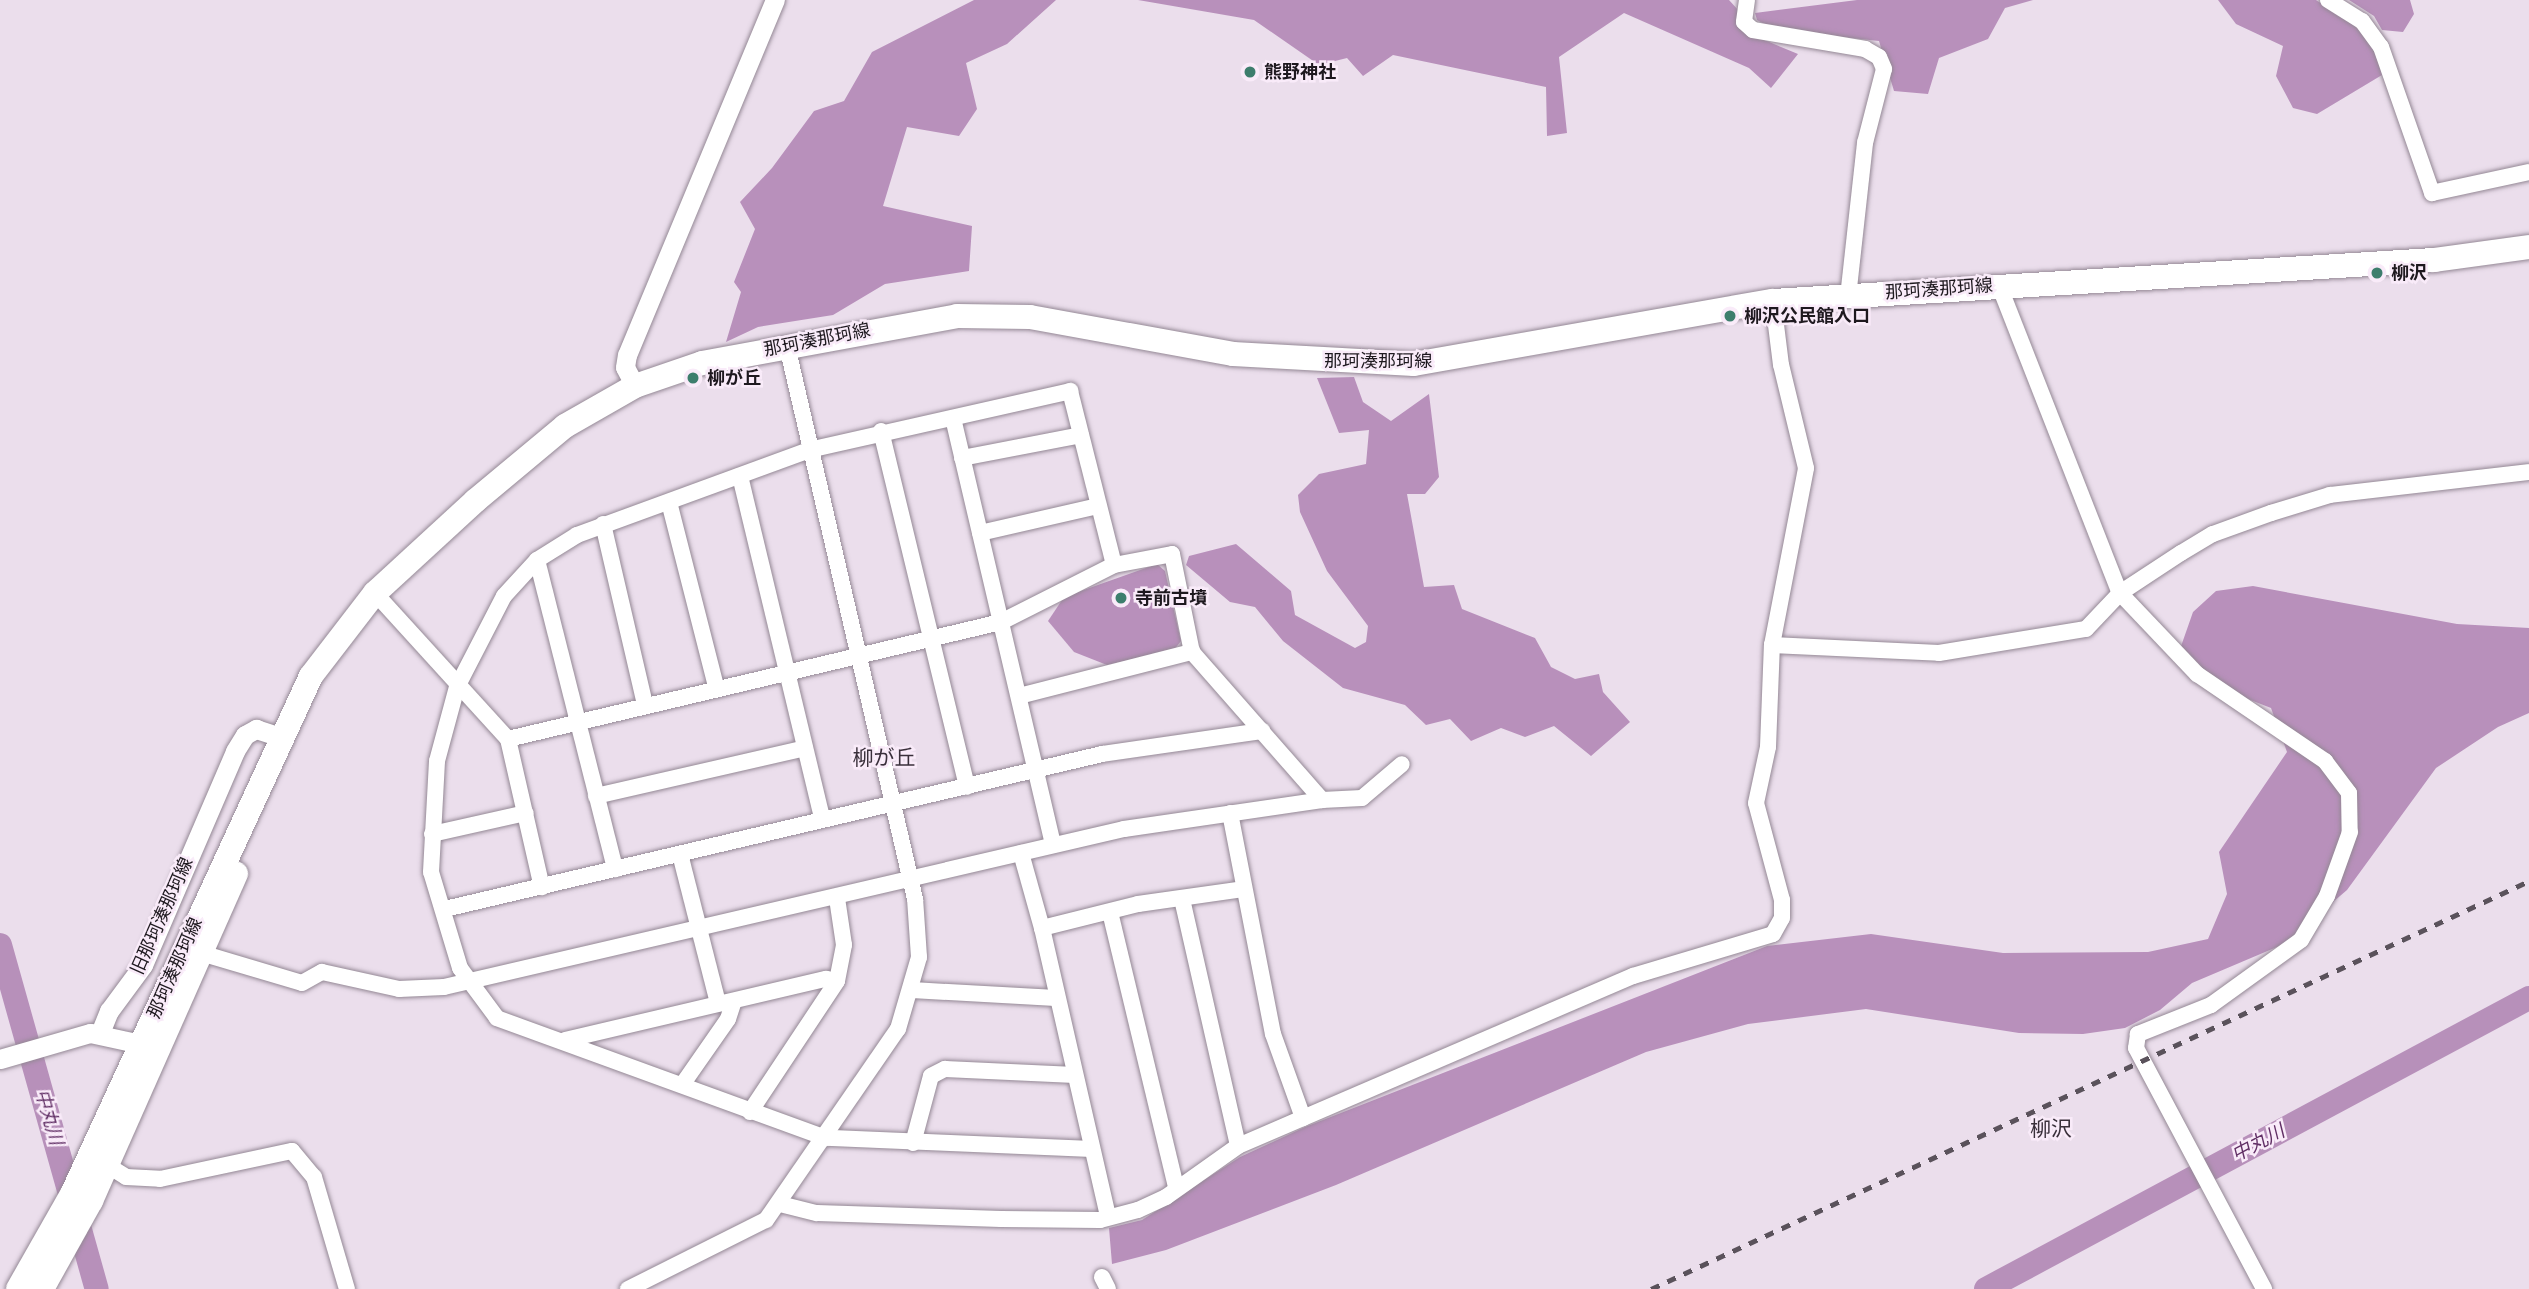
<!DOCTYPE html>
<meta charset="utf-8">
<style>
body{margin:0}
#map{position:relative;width:2529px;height:1289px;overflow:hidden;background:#ebdeec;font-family:Arial,"Noto Sans JP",sans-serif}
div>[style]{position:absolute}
.forest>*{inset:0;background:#b890bb}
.river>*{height:24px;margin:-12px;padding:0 12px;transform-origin:12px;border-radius:12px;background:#b790ba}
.roads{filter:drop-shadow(0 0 2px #948895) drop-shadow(0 0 2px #948895)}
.minor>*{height:16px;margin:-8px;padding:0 8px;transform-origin:8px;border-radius:8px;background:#fff}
.tertiary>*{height:19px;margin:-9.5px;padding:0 9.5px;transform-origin:9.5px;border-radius:9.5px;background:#fff}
.primary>*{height:24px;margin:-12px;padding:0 12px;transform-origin:12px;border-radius:12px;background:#fff}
.rail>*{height:4.5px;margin-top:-2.25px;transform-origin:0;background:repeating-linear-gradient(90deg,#5a525b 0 9px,transparent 0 18px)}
.dots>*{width:19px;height:19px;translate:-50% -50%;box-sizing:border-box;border:4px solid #f9ebf9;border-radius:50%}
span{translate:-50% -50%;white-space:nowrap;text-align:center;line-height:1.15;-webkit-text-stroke:5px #f9ebf9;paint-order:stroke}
.poi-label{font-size:18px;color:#1e191f;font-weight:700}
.left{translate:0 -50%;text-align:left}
.street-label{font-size:18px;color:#1e191f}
.water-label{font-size:19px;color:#612f65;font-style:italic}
.quarter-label{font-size:21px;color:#3a303b}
</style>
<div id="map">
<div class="forest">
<i style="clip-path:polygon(974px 0,1056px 0,1007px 44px,966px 63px,977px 109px,959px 136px,907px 127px,883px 206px,972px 226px,969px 271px,885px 284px,833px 315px,758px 327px,726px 342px,741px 292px,734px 282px,755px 229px,740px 202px,772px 168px,814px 111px,844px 101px,872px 52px)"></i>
<i style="clip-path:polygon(1138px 0,1729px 0,1739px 11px,1743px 31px,1798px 54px,1771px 88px,1749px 68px,1624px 13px,1559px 57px,1567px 133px,1547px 136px,1546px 87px,1393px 55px,1363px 76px,1347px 58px,1319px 65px,1254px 20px)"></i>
<i style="clip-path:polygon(1857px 0,2033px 0,2005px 8px,1988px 39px,1939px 58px,1928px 94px,1894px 91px,1879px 41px,1775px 30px,1757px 20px,1755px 13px)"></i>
<i style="clip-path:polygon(2218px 0,2316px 0,2357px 27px,2377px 52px,2382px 75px,2317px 114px,2293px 108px,2276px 76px,2283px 46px,2236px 24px)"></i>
<i style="clip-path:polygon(2349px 0,2410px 0,2414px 14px,2403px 32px,2382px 30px,2374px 16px)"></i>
<i style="clip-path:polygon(1354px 377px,1363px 402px,1391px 421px,1429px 394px,1439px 477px,1425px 494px,1407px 494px,1424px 587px,1454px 585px,1462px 609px,1535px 638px,1551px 667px,1575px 679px,1599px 674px,1603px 692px,1630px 722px,1591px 756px,1554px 726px,1525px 737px,1501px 728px,1471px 741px,1450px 719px,1426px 725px,1405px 705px,1343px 688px,1283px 641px,1255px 607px,1230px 602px,1186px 565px,1189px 556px,1236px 544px,1291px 591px,1295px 615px,1355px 648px,1366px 642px,1368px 626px,1327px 571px,1300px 512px,1298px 495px,1319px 474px,1366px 464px,1369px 430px,1339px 433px,1317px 378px)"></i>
<i style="clip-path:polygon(1157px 564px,1165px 571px,1181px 641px,1174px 650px,1107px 665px,1074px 652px,1048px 621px,1064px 597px)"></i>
<i style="clip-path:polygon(2253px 586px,2457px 624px,2529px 628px,2529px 713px,2498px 727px,2436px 768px,2347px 890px,2284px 944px,2192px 983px,2160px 1010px,2125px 1028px,2083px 1034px,2019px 1033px,1866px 1009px,1748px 1024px,1646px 1052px,1336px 1185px,1166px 1250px,1112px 1264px,1109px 1228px,1142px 1220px,1240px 1157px,1305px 1127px,1767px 946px,1871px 934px,2003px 953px,2148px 952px,2208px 939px,2227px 894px,2219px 852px,2287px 752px,2271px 708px,2230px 692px,2179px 652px,2193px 612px,2216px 591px)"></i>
</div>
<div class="river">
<i style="left:0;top:945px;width:357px;rotate:74.3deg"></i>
<i style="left:1986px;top:1289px;width:616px;rotate:-28.19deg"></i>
</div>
<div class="roads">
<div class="minor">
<i style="left:1747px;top:0;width:22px;rotate:98deg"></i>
<i style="left:1744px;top:22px;width:12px;rotate:42deg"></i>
<i style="left:1753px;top:30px;width:114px;rotate:9.6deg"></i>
<i style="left:1865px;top:49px;width:16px;rotate:30deg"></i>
<i style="left:1879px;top:57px;width:13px;rotate:67deg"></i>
<i style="left:1884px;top:69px;width:76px;rotate:104.4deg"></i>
<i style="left:1865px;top:143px;width:154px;rotate:96.3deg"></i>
<i style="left:2328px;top:0;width:40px;rotate:32deg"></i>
<i style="left:2362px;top:21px;width:32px;rotate:54deg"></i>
<i style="left:2381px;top:47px;width:155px;rotate:70.7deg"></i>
<i style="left:2432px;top:193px;width:99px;rotate:-12.2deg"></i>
<i style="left:1999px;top:285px;width:331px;rotate:68.6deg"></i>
<i style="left:2120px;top:593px;width:112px;rotate:46.5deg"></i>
<i style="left:2197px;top:674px;width:155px;rotate:34.2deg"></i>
<i style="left:2325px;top:761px;width:40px;rotate:53deg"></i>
<i style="left:2349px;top:793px;width:39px;rotate:89deg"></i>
<i style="left:2350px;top:832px;width:68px;rotate:109.8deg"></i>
<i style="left:2327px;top:896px;width:51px;rotate:120.6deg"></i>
<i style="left:2301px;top:940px;width:111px;rotate:144.2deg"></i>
<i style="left:2211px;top:1005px;width:79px;rotate:158.3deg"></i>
<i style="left:2138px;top:1034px;width:14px;rotate:98deg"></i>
<i style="left:2136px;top:1048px;width:273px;rotate:62deg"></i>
<i style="left:953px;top:418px;width:438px;rotate:76.8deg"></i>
<i style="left:881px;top:431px;width:366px;rotate:76.4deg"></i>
<i style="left:962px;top:458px;width:121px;rotate:-10.9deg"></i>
<i style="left:740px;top:476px;width:352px;rotate:76.5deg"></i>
<i style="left:669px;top:502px;width:191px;rotate:75.7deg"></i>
<i style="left:603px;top:524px;width:185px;rotate:76.9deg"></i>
<i style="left:980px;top:533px;width:121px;rotate:-12.9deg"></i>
<i style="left:537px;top:560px;width:319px;rotate:75.8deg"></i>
<i style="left:375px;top:593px;width:197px;rotate:47.7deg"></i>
<i style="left:508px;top:739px;width:152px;rotate:77.1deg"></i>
<i style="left:1772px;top:645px;width:167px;rotate:2.7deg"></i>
<i style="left:1939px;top:653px;width:149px;rotate:-9.3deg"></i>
<i style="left:2086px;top:629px;width:50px;rotate:-46.6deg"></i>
<i style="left:2120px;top:593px;width:73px;rotate:-33.3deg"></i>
<i style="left:2181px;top:553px;width:37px;rotate:-31deg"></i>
<i style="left:2213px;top:534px;width:62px;rotate:-19.9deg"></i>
<i style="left:2271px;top:513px;width:62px;rotate:-17deg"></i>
<i style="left:2330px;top:495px;width:200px;rotate:-6.6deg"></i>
<i style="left:1019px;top:696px;width:179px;rotate:-14.3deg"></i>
<i style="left:508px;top:739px;width:507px;rotate:-13.35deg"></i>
<i style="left:1001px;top:622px;width:127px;rotate:-26.8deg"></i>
<i style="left:1114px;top:565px;width:59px;rotate:-10.7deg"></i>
<i style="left:1172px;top:554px;width:100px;rotate:78.5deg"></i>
<i style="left:1192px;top:652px;width:197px;rotate:48.7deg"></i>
<i style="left:596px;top:796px;width:214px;rotate:-12.9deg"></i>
<i style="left:1230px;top:813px;width:225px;rotate:79deg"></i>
<i style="left:1273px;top:1034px;width:89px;rotate:70.3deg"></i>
<i style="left:432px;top:834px;width:96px;rotate:-12.6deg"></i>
<i style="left:1021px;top:853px;width:78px;rotate:74.4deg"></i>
<i style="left:1042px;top:928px;width:296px;rotate:77.1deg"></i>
<i style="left:680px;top:854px;width:154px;rotate:75.7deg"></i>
<i style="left:1182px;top:899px;width:253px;rotate:77.2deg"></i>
<i style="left:445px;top:909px;width:675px;rotate:-13.27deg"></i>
<i style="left:1102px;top:754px;width:162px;rotate:-8.2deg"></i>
<i style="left:1110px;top:912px;width:283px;rotate:76.5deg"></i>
<i style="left:1042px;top:928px;width:99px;rotate:-14deg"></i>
<i style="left:1138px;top:904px;width:106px;rotate:-8.1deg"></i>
<i style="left:201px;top:953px;width:105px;rotate:16.5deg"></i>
<i style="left:302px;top:983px;width:23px;rotate:-29deg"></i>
<i style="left:322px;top:972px;width:79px;rotate:12.4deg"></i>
<i style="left:399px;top:989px;width:45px;rotate:-2.5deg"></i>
<i style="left:444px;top:987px;width:698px;rotate:-13.08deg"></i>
<i style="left:1124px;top:829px;width:200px;rotate:-8.3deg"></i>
<i style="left:1322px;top:800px;width:40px;rotate:-2.9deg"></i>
<i style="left:1362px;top:798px;width:52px;rotate:-40.4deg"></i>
<i style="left:912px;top:990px;width:144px;rotate:3.2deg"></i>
<i style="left:565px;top:1040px;width:268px;rotate:-13.2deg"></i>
<i style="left:826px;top:979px;width:11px;rotate:10deg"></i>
<i style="left:682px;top:1085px;width:80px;rotate:-55.1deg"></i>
<i style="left:728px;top:1019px;width:19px;rotate:-72deg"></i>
<i style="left:750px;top:1112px;width:157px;rotate:-56.4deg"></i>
<i style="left:837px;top:981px;width:37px;rotate:-79deg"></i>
<i style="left:844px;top:945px;width:48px;rotate:-98.5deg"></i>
<i style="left:913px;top:1143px;width:69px;rotate:-75deg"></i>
<i style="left:931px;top:1076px;width:16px;rotate:-27deg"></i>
<i style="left:945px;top:1069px;width:130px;rotate:2.6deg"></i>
<i style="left:1092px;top:1149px;width:266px;rotate:-177.6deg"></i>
<i style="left:826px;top:1138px;width:350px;rotate:-160deg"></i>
<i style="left:497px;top:1018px;width:62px;rotate:-126.5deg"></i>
<i style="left:460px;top:968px;width:100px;rotate:-106.8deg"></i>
<i style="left:431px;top:872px;width:111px;rotate:-86.9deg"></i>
<i style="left:437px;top:761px;width:77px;rotate:-74.9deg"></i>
<i style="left:457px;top:687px;width:102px;rotate:-62.7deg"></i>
<i style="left:504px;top:596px;width:49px;rotate:-47.5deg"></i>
<i style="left:537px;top:560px;width:47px;rotate:-32deg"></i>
<i style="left:577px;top:535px;width:247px;rotate:-20.1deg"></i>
<i style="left:809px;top:450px;width:268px;rotate:-12.7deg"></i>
<i style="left:1070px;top:391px;width:179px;rotate:75.8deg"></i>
<i style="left:107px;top:1165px;width:22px;rotate:32deg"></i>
<i style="left:126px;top:1177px;width:34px;rotate:3deg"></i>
<i style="left:160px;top:1179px;width:135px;rotate:-12deg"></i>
<i style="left:292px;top:1151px;width:34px;rotate:50deg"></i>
<i style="left:314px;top:1177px;width:117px;rotate:73.6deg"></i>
<i style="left:780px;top:1204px;width:38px;rotate:14deg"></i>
<i style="left:817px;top:1213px;width:184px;rotate:1.9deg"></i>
<i style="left:1001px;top:1219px;width:99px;rotate:0.6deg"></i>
<i style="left:1100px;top:1220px;width:39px;rotate:-15deg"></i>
<i style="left:1138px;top:1210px;width:31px;rotate:-25deg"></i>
<i style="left:1166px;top:1197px;width:88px;rotate:-35.3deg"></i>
<i style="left:1238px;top:1146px;width:71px;rotate:-23.3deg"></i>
<i style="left:1303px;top:1118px;width:359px;rotate:-23.3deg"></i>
<i style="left:1633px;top:976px;width:146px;rotate:-16.7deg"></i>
<i style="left:1773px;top:934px;width:18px;rotate:-61deg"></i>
<i style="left:1782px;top:918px;width:18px;rotate:-90deg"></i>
<i style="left:1782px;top:900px;width:100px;rotate:-105deg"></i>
<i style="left:1756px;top:803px;width:57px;rotate:-77.9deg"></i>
<i style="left:1768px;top:747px;width:102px;rotate:-87.8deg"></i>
<i style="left:1772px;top:645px;width:180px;rotate:-79.1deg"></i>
<i style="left:1806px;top:468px;width:106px;rotate:-103.6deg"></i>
<i style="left:1781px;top:365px;width:64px;rotate:-97.1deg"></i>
<i style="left:1102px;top:1277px;width:13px;rotate:63deg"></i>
<i style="left:628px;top:1289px;width:154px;rotate:-26.6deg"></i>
<i style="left:766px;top:1220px;width:232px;rotate:-55.4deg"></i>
<i style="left:898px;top:1029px;width:75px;rotate:-73.7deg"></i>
<i style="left:919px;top:957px;width:58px;rotate:-93.9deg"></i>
<i style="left:915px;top:899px;width:568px;rotate:-103.03deg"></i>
</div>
<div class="tertiary">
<i style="left:635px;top:386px;width:21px;rotate:-118deg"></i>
<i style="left:625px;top:367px;width:12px;rotate:-81deg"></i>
<i style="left:627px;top:355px;width:385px;rotate:-67.4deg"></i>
<i style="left:100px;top:1033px;width:24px;rotate:-68deg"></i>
<i style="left:109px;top:1011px;width:57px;rotate:-53.5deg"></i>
<i style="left:143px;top:965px;width:233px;rotate:-66.7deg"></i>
<i style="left:235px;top:751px;width:19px;rotate:-58deg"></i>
<i style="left:245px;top:735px;width:13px;rotate:-29deg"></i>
<i style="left:256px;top:729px;width:25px;rotate:18deg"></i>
<i style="left:0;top:1059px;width:94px;rotate:-16.1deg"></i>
<i style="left:90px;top:1033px;width:52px;rotate:12.2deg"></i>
</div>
<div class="primary">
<i style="left:18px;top:1289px;width:112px;rotate:-60.4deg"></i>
<i style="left:73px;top:1192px;width:568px;rotate:-65.24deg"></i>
<i style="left:311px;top:676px;width:105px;rotate:-52.4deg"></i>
<i style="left:375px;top:593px;width:136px;rotate:-42.6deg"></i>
<i style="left:475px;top:501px;width:117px;rotate:-39.8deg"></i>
<i style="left:565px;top:426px;width:81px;rotate:-29.7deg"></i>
<i style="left:635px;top:386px;width:71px;rotate:-18.9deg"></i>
<i style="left:702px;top:363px;width:259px;rotate:-10.4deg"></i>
<i style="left:957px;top:316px;width:73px;rotate:0.8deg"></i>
<i style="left:1030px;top:317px;width:206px;rotate:10.3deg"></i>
<i style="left:1233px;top:354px;width:181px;rotate:3.2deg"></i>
<i style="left:1414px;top:364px;width:364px;rotate:-10deg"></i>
<i style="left:1773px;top:301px;width:662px;rotate:-3.55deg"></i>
<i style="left:2434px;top:260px;width:96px;rotate:-7.8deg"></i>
<i style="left:42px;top:1289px;width:101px;rotate:-60.9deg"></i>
<i style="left:91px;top:1201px;width:358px;rotate:-66.1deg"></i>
</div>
</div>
<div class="rail">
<i style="left:1651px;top:1289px;width:968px;rotate:-24.92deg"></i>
</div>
<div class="dots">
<i style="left:1250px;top:72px;background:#3d7e6d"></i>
<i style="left:2377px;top:273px;background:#3d7e6d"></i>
<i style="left:1730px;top:316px;background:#3d7e6d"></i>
<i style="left:693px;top:378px;background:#3d7e6d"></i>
<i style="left:1121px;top:598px;background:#3d7e6d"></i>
</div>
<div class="poi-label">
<span class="left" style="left:1264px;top:72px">熊野神社</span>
<span class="left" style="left:2391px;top:273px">柳沢</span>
<span class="left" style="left:1744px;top:316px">柳沢公民館入口</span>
<span class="left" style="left:707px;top:378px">柳が丘</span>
<span class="left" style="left:1135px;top:598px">寺前古墳</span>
</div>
<div class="street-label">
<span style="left:1939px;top:289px;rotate:-4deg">那珂湊那珂線</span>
<span style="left:817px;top:340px;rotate:-11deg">那珂湊那珂線</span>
<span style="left:1378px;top:361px">那珂湊那珂線</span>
<span style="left:162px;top:916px;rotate:-66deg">旧那珂湊那珂線</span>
<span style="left:175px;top:968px;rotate:-66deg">那珂湊那珂線</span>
</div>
<div class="water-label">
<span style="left:49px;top:1117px;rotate:74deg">中丸川</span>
<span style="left:2258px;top:1143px;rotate:-28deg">中丸川</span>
</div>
<div class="quarter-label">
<span style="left:884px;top:758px">柳が丘</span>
<span style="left:2051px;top:1129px">柳沢</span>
</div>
</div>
